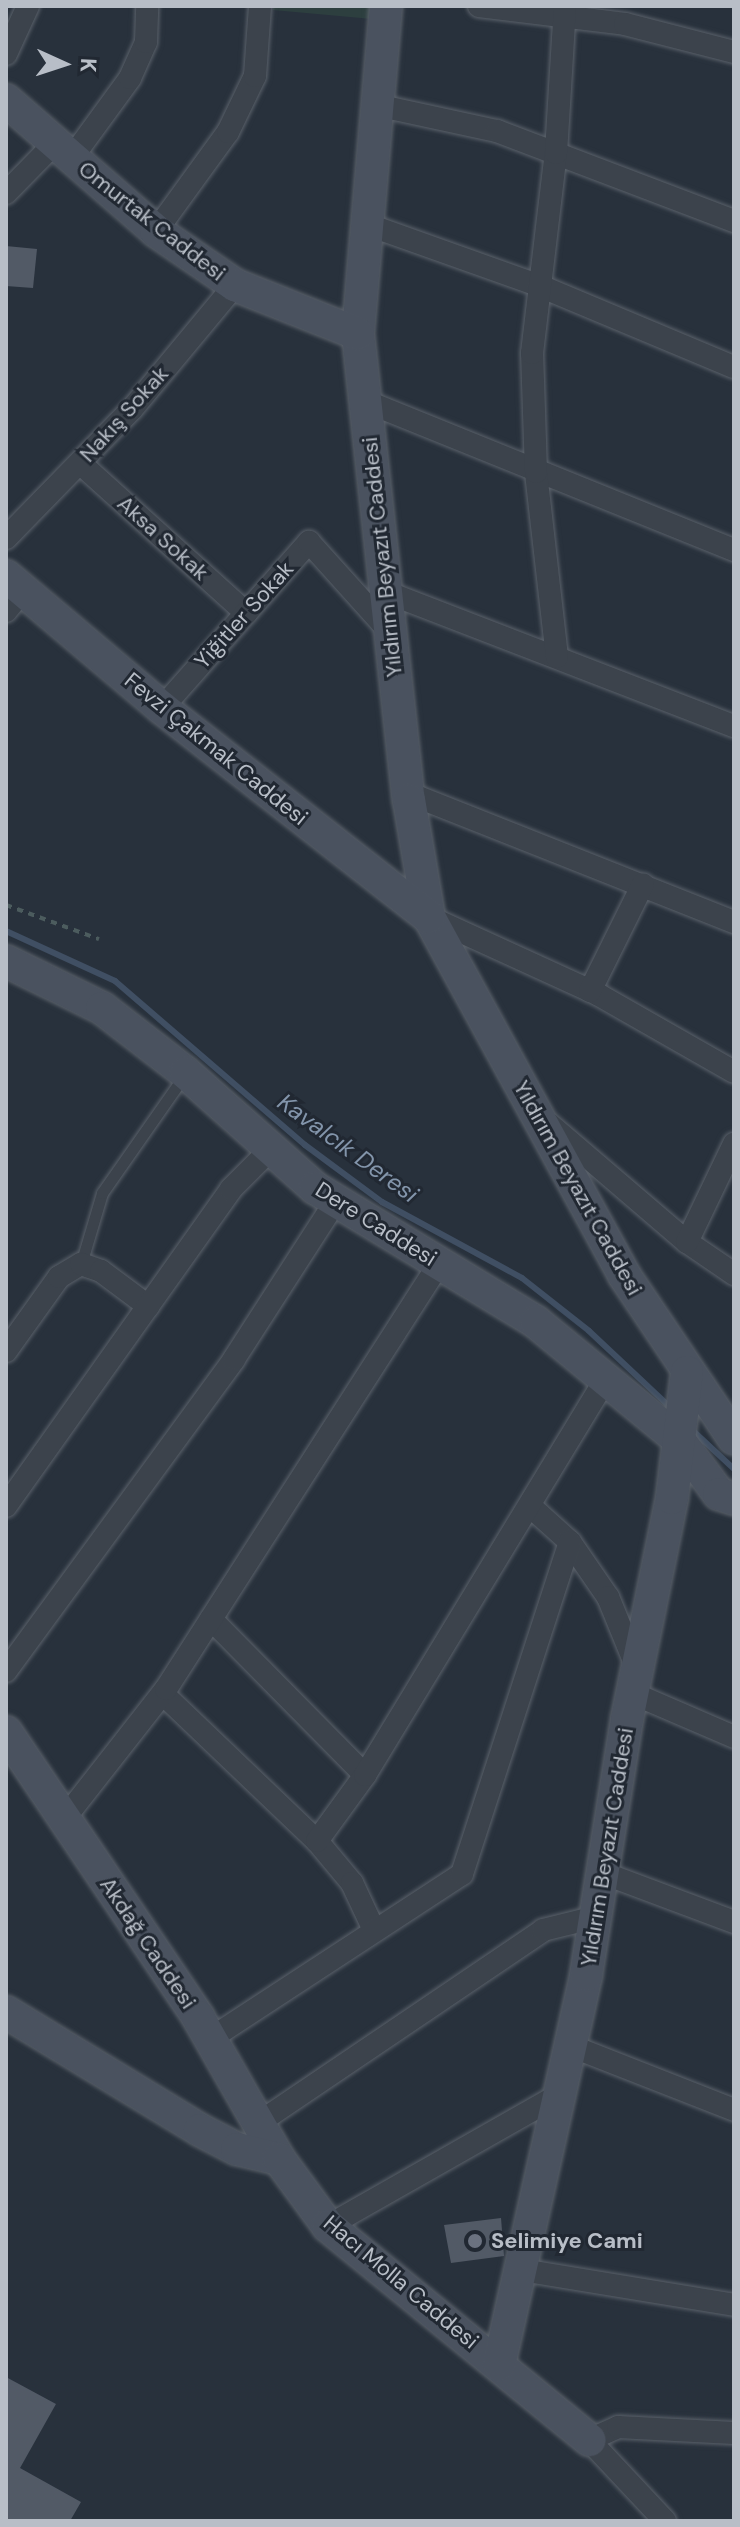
<!DOCTYPE html>
<meta charset="utf-8">
<style>
body{margin:0}
#map{position:relative;width:740px;height:2527px;overflow:hidden;background:#28313c;font-family:"DM Sans",sans-serif}
div>[style]{position:absolute}
.green>*{inset:0;background:#2d3f3f}
.stream>*{height:6px;margin:-3px;padding:0 3px;transform-origin:3px;border-radius:3px;background:#404f63}
.building>*{inset:0;background:#525a66}
.path>*{height:4px;margin-top:-2px;transform-origin:0;background:repeating-linear-gradient(90deg,#4c5c5e 0 6px,transparent 0 12px)}
.roads{filter:drop-shadow(0 0 2px #5a616a) drop-shadow(0 0 2px #5a616a)}
.lane>*{height:11px;margin:-5.5px;padding:0 5.5px;transform-origin:5.5px;border-radius:5.5px;background:#3c434c}
.street>*{height:22px;margin:-11px;padding:0 11px;transform-origin:11px;border-radius:11px;background:#3c434c}
.secondary>*{height:32px;margin:-16px;padding:0 16px;transform-origin:16px;border-radius:16px;background:#4a525f}
.dots>*{width:22px;height:22px;translate:-50% -50%;box-sizing:border-box;border:4px solid #212832;border-radius:50%}
span{translate:-50% -50%;white-space:nowrap;text-align:center;line-height:1.15;-webkit-text-stroke:6px #212832;paint-order:stroke}
.street-label{font-size:22px;color:#b8bec7}
.poi-label{font-size:22px;color:#b8bec7;font-weight:700}
.left{translate:0 -50%;text-align:left}
.water-label{font-size:24px;color:#8395ab;font-style:italic}
.frame{position:absolute;inset:0;border:8px solid #b8bec7;pointer-events:none}
.north{position:absolute;left:24px;top:24px;width:80px;height:80px;-webkit-text-stroke:6px #212832;paint-order:stroke;rotate:93deg;font-size:22px;font-weight:700;line-height:32px;text-align:center;color:#b8bec7}
.north::after{content:'';display:block;margin:auto;width:28px;height:36px;background:#b8bec7;clip-path:polygon(50% 0,100% 100%,50% 72%,0 100%)}
</style>
<div id="map">
<div class="green">
<i style="clip-path:polygon(272px 6px,372px 6px,372px 19px,273px 10px)"></i>
</div>
<div class="stream">
<i style="left:6px;top:931px;width:120px;rotate:24.6deg"></i>
<i style="left:115px;top:981px;width:251px;rotate:40.8deg"></i>
<i style="left:305px;top:1145px;width:96px;rotate:36.5deg"></i>
<i style="left:382px;top:1202px;width:159px;rotate:28.5deg"></i>
<i style="left:522px;top:1278px;width:85px;rotate:38.3deg"></i>
<i style="left:589px;top:1331px;width:112px;rotate:43.2deg"></i>
<i style="left:690px;top:1428px;width:60px;rotate:43deg"></i>
</div>
<div class="building">
<i style="clip-path:polygon(6px 246px,37px 249px,33px 288px,6px 286px)"></i>
<i style="clip-path:polygon(501px 2218px,504px 2256px,451px 2263px,444px 2225px)"></i>
<i style="clip-path:polygon(6px 2377px,56px 2404px,20px 2468px,81px 2502px,70px 2521px,6px 2521px)"></i>
</div>
<div class="path">
<i style="left:6px;top:905px;width:99px;rotate:20.1deg"></i>
</div>
<div class="roads">
<div class="lane">
<i style="left:81px;top:1264px;width:74px;rotate:-73.5deg"></i>
<i style="left:102px;top:1193px;width:143px;rotate:-55deg"></i>
</div>
<div class="street">
<i style="left:479px;top:6px;width:147px;rotate:7deg"></i>
<i style="left:625px;top:24px;width:113px;rotate:14.4deg"></i>
<i style="left:6px;top:54px;width:53px;rotate:-65.4deg"></i>
<i style="left:381px;top:106px;width:119px;rotate:12.2deg"></i>
<i style="left:497px;top:131px;width:254px;rotate:20.8deg"></i>
<i style="left:71px;top:159px;width:100px;rotate:-53.9deg"></i>
<i style="left:130px;top:78px;width:39px;rotate:-66deg"></i>
<i style="left:146px;top:42px;width:36px;rotate:-88deg"></i>
<i style="left:6px;top:193px;width:69px;rotate:-45.6deg"></i>
<i style="left:369px;top:225px;width:182px;rotate:19.6deg"></i>
<i style="left:540px;top:286px;width:210px;rotate:22.7deg"></i>
<i style="left:156px;top:231px;width:122px;rotate:-54deg"></i>
<i style="left:228px;top:132px;width:62px;rotate:-64.3deg"></i>
<i style="left:255px;top:76px;width:70px;rotate:-85.9deg"></i>
<i style="left:365px;top:401px;width:398px;rotate:22deg"></i>
<i style="left:80px;top:463px;width:224px;rotate:42.1deg"></i>
<i style="left:6px;top:538px;width:180px;rotate:-45.7deg"></i>
<i style="left:132px;top:409px;width:161px;rotate:-50.3deg"></i>
<i style="left:386px;top:592px;width:373px;rotate:21.1deg"></i>
<i style="left:6px;top:611px;width:27px;rotate:-51deg"></i>
<i style="left:557px;top:657px;width:186px;rotate:-96.5deg"></i>
<i style="left:536px;top:472px;width:119px;rotate:-91.9deg"></i>
<i style="left:532px;top:353px;width:201px;rotate:-83.2deg"></i>
<i style="left:556px;top:153px;width:147px;rotate:-86.5deg"></i>
<i style="left:162px;top:708px;width:222px;rotate:-48.5deg"></i>
<i style="left:309px;top:542px;width:122px;rotate:48deg"></i>
<i style="left:408px;top:793px;width:351px;rotate:21.6deg"></i>
<i style="left:429px;top:917px;width:187px;rotate:24.6deg"></i>
<i style="left:599px;top:995px;width:155px;rotate:29.7deg"></i>
<i style="left:590px;top:991px;width:119px;rotate:-63.6deg"></i>
<i style="left:548px;top:1123px;width:183px;rotate:40.6deg"></i>
<i style="left:687px;top:1242px;width:57px;rotate:34.2deg"></i>
<i style="left:687px;top:1242px;width:109px;rotate:-64.4deg"></i>
<i style="left:6px;top:1351px;width:91px;rotate:-54.4deg"></i>
<i style="left:59px;top:1277px;width:26px;rotate:-31deg"></i>
<i style="left:81px;top:1264px;width:21px;rotate:19deg"></i>
<i style="left:101px;top:1271px;width:59px;rotate:36.7deg"></i>
<i style="left:6px;top:1506px;width:389px;rotate:-54.6deg"></i>
<i style="left:231px;top:1189px;width:55px;rotate:-45deg"></i>
<i style="left:530px;top:1506px;width:54px;rotate:42deg"></i>
<i style="left:570px;top:1542px;width:67px;rotate:55.4deg"></i>
<i style="left:608px;top:1597px;width:77px;rotate:67.8deg"></i>
<i style="left:211px;top:1619px;width:219px;rotate:45.4deg"></i>
<i style="left:6px;top:1671px;width:386px;rotate:-53.8deg"></i>
<i style="left:234px;top:1359px;width:188px;rotate:-57.2deg"></i>
<i style="left:632px;top:1693px;width:111px;rotate:23.3deg"></i>
<i style="left:163px;top:1694px;width:213px;rotate:43.7deg"></i>
<i style="left:317px;top:1841px;width:55px;rotate:50.2deg"></i>
<i style="left:352px;top:1883px;width:52px;rotate:64.9deg"></i>
<i style="left:64px;top:1819px;width:165px;rotate:-51.9deg"></i>
<i style="left:166px;top:1689px;width:505px;rotate:-57.29deg"></i>
<i style="left:317px;top:1841px;width:82px;rotate:-54deg"></i>
<i style="left:365px;top:1775px;width:464px;rotate:-58.7deg"></i>
<i style="left:603px;top:1873px;width:140px;rotate:20.5deg"></i>
<i style="left:210px;top:2039px;width:301px;rotate:-33.2deg"></i>
<i style="left:462px;top:1874px;width:349px;rotate:-72deg"></i>
<i style="left:571px;top:2046px;width:175px;rotate:21.4deg"></i>
<i style="left:257px;top:2124px;width:346px;rotate:-34.1deg"></i>
<i style="left:543px;top:1930px;width:55px;rotate:-13.8deg"></i>
<i style="left:328px;top:2226px;width:267px;rotate:-29.6deg"></i>
<i style="left:521px;top:2270px;width:216px;rotate:9.3deg"></i>
<i style="left:665px;top:2521px;width:111px;rotate:-133.2deg"></i>
<i style="left:589px;top:2440px;width:32px;rotate:-24deg"></i>
<i style="left:618px;top:2427px;width:116px;rotate:3deg"></i>
</div>
<div class="secondary">
<i style="left:386px;top:6px;width:329px;rotate:94.9deg"></i>
<i style="left:358px;top:334px;width:469px;rotate:83.8deg"></i>
<i style="left:409px;top:800px;width:119px;rotate:80.3deg"></i>
<i style="left:429px;top:917px;width:408px;rotate:61.4deg"></i>
<i style="left:624px;top:1275px;width:197px;rotate:56.1deg"></i>
<i style="left:6px;top:100px;width:199px;rotate:41.1deg"></i>
<i style="left:156px;top:231px;width:96px;rotate:34.4deg"></i>
<i style="left:235px;top:285px;width:132px;rotate:21.7deg"></i>
<i style="left:6px;top:576px;width:204px;rotate:40.2deg"></i>
<i style="left:162px;top:708px;width:339px;rotate:38.1deg"></i>
<i style="left:6px;top:961px;width:107px;rotate:26.1deg"></i>
<i style="left:102px;top:1008px;width:106px;rotate:37.7deg"></i>
<i style="left:186px;top:1073px;width:173px;rotate:41.7deg"></i>
<i style="left:315px;top:1188px;width:258px;rotate:31.2deg"></i>
<i style="left:536px;top:1322px;width:185px;rotate:39.5deg"></i>
<i style="left:679px;top:1440px;width:67px;rotate:53.5deg"></i>
<i style="left:719px;top:1494px;width:16px;rotate:18deg"></i>
<i style="left:6px;top:1732px;width:344px;rotate:56deg"></i>
<i style="left:198px;top:2017px;width:163px;rotate:60.3deg"></i>
<i style="left:6px;top:2012px;width:227px;rotate:31.3deg"></i>
<i style="left:200px;top:2130px;width:42px;rotate:27.2deg"></i>
<i style="left:237px;top:2149px;width:43px;rotate:13.4deg"></i>
<i style="left:279px;top:2159px;width:83px;rotate:53.8deg"></i>
<i style="left:328px;top:2226px;width:338px;rotate:39.3deg"></i>
<i style="left:499px;top:2365px;width:400px;rotate:-77.4deg"></i>
<i style="left:586px;top:1975px;width:259px;rotate:-80.9deg"></i>
<i style="left:627px;top:1719px;width:226px;rotate:-78.5deg"></i>
<i style="left:672px;top:1498px;width:127px;rotate:-83.2deg"></i>
</div>
</div>
<div class="dots">
<i style="left:475px;top:2241px;background:#6b7280"></i>
</div>
<div class="street-label">
<span style="left:152px;top:221px;rotate:38deg">Omurtak Caddesi</span>
<span style="left:124px;top:414px;rotate:-48deg">Nakış Sokak</span>
<span style="left:163px;top:538px;rotate:42deg">Aksa Sokak</span>
<span style="left:382px;top:557px;rotate:-96deg">Yıldırım Beyazıt Caddesi</span>
<span style="left:244px;top:615px;rotate:-48deg">Yiğitler Sokak</span>
<span style="left:216px;top:749px;rotate:39deg">Fevzi Çakmak Caddesi</span>
<span style="left:578px;top:1188px;rotate:61deg">Yıldırım Beyazıt Caddesi</span>
<span style="left:376px;top:1224px;rotate:32deg">Dere Caddesi</span>
<span style="left:607px;top:1847px;rotate:-81deg">Yıldırım Beyazıt Caddesi</span>
<span style="left:148px;top:1943px;rotate:56deg">Akdağ Caddesi</span>
<span style="left:401px;top:2282px;rotate:40deg">Hacı Molla Caddesi</span>
</div>
<div class="poi-label">
<span class="left" style="left:491px;top:2241px">Selimiye Cami</span>
</div>
<div class="water-label">
<span style="left:348px;top:1148px;rotate:36deg">Kavalcık Deresi</span>
</div>
<div class="frame"></div>
<div class="north">K</div>
</div>
